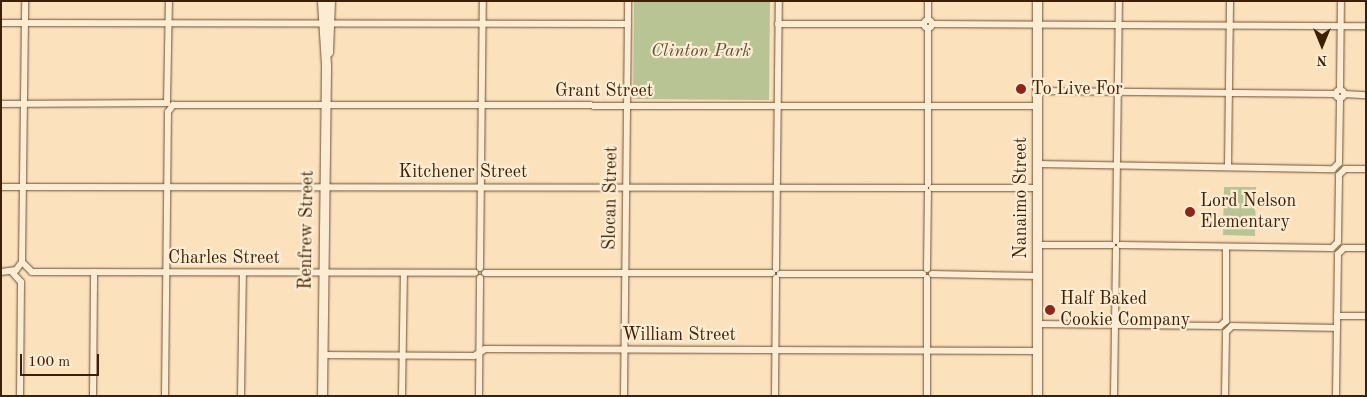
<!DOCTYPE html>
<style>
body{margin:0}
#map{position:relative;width:1367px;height:397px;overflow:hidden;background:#fbe1bc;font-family:"Old Standard TT",serif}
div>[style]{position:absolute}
.green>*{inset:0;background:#b9c495}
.roads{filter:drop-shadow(0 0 1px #6d5034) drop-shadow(0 0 1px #6d5034)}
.street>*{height:6px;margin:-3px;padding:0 3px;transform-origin:3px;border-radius:3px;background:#fcecd3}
.street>.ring{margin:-3px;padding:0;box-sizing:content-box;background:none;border:6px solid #fcecd3;border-radius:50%}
.secondary>*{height:9px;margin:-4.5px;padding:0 4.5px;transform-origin:4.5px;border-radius:4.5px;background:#fcecd3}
.dots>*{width:14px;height:14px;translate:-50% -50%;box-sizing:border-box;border:2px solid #fcecd3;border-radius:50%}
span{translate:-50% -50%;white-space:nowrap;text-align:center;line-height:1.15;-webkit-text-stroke:4.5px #fcecd3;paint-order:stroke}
.park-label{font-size:18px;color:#635131;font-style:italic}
.poi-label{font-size:18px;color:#3e2006}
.left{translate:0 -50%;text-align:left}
.street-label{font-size:18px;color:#3e2006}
.frame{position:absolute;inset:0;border:2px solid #3e2006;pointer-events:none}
.north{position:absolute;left:1297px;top:20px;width:50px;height:50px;-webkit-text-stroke:4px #fcecd3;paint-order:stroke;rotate:180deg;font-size:14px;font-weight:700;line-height:20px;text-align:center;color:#3e2006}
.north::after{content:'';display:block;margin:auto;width:18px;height:22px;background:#3e2006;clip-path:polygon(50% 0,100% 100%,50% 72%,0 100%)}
.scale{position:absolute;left:20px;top:354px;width:79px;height:22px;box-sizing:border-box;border:2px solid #3e2006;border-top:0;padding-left:6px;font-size:15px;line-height:18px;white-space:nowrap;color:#3e2006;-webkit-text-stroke:4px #fcecd3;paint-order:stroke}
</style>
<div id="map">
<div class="green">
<i style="clip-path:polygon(634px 1px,770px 1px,769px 100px,633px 99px)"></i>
<i style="clip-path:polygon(1224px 187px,1256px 187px,1255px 236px,1223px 235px)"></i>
</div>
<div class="roads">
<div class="street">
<i style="left:928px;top:20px;width:19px;rotate:-90deg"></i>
<i class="ring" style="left:924px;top:20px;width:2px;height:2px"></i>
<i style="left:1px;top:23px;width:627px;rotate:0.09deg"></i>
<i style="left:778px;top:24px;width:146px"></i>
<i style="left:932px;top:24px;width:434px;rotate:0.3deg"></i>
<i class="ring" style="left:1336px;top:90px;width:2px;height:2px"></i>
<i style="left:1340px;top:90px;width:89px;rotate:-89.4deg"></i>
<i style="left:1038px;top:91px;width:298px;rotate:0.6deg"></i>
<i style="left:1344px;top:94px;width:22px;rotate:3deg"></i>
<i style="left:1px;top:104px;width:166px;rotate:-0.3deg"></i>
<i style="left:167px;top:103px;width:102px;rotate:-88.9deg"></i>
<i style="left:1038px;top:164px;width:295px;rotate:1deg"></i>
<i style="left:1333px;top:169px;width:8px;rotate:-45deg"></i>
<i style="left:1339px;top:163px;width:65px;rotate:-89.1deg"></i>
<i style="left:1228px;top:167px;width:166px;rotate:-89.3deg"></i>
<i style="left:928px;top:184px;width:156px;rotate:-90deg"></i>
<i style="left:1px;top:187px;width:924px;rotate:0.06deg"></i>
<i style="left:932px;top:188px;width:106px"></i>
<i style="left:1116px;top:241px;width:240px;rotate:-89.3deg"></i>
<i style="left:1037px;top:245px;width:75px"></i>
<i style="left:1120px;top:245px;width:212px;rotate:0.8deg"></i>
<i style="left:1332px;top:248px;width:8px;rotate:-45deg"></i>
<i style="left:1338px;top:242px;width:67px;rotate:-89.1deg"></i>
<i style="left:1339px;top:175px;width:8px;rotate:-45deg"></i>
<i style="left:1345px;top:169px;width:21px"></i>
<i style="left:22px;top:262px;width:14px;rotate:45deg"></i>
<i style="left:32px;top:272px;width:443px;rotate:0.1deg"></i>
<i style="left:480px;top:268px;width:267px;rotate:-89.4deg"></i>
<i style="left:776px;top:269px;width:268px;rotate:-89.4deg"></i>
<i style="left:927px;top:269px;width:77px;rotate:-89.3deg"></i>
<i style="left:1px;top:272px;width:15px;rotate:-8deg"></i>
<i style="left:16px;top:270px;width:10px;rotate:-53deg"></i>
<i style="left:22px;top:262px;width:261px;rotate:-89.3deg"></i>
<i style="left:12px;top:272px;width:13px;rotate:48deg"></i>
<i style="left:21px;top:282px;width:114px;rotate:90.5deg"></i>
<i style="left:485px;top:273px;width:287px"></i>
<i style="left:780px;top:274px;width:143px"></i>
<i style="left:932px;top:274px;width:106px;rotate:1.1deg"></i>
<i style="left:1337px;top:316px;width:29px"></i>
<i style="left:1038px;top:324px;width:182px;rotate:0.6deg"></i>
<i style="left:1220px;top:326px;width:8px;rotate:-40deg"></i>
<i style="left:1226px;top:321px;width:74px;rotate:-90deg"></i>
<i style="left:322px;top:355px;width:152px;rotate:0.4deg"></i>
<i style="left:474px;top:356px;width:13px;rotate:-32deg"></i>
<i style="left:485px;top:349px;width:553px;rotate:0.21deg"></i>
<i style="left:93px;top:396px;width:124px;rotate:-89.5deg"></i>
<i style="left:165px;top:396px;width:284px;rotate:-89.4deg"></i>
<i style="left:168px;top:112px;width:9px;rotate:-54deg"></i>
<i style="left:173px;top:105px;width:865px;rotate:0.07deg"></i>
<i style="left:241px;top:396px;width:123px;rotate:-89.1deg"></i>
<i style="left:402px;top:396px;width:123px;rotate:-89.1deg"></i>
<i style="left:479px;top:396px;width:118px;rotate:-89.5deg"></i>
<i style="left:624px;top:396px;width:395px;rotate:-89.4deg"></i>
<i style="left:775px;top:396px;width:118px;rotate:-89.5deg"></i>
<i style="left:927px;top:396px;width:118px;rotate:-90deg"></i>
<i style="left:1114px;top:396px;width:147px;rotate:-89.2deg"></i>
<i style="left:1225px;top:396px;width:64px;rotate:-89.1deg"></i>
<i style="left:1226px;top:332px;width:8px;rotate:-45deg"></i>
<i style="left:1232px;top:326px;width:105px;rotate:1.1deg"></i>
<i style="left:1336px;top:396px;width:142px;rotate:-89.2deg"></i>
<i style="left:1338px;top:254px;width:8px;rotate:-45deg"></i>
<i style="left:1344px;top:248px;width:22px"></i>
</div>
<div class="secondary">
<i style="left:1037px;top:1px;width:395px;rotate:90deg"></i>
<i style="left:328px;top:52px;width:51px;rotate:-87.8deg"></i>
<i style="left:322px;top:396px;width:331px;rotate:-89.3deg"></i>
<i style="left:326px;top:65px;width:64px;rotate:-93.6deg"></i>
</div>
</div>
<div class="dots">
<i style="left:1021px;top:89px;background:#8f2418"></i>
<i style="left:1190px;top:212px;background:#8f2418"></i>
<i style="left:1050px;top:310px;background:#8f2418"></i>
</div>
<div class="park-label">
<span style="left:701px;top:51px">Clinton Park</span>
</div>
<div class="poi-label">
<span class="left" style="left:1031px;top:89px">To Live For</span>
<span class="left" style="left:1200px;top:212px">Lord Nelson<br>Elementary</span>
<span class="left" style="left:1060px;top:310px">Half Baked<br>Cookie Company</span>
</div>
<div class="street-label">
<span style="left:604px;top:91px">Grant Street</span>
<span style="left:463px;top:172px">Kitchener Street</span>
<span style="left:611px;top:198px;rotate:-89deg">Slocan Street</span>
<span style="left:1021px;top:198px;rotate:-90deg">Nanaimo Street</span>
<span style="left:307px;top:230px;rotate:-89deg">Renfrew Street</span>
<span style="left:224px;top:258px">Charles Street</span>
<span style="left:679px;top:335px">William Street</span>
</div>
<div class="frame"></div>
<div class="north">N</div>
<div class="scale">100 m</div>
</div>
